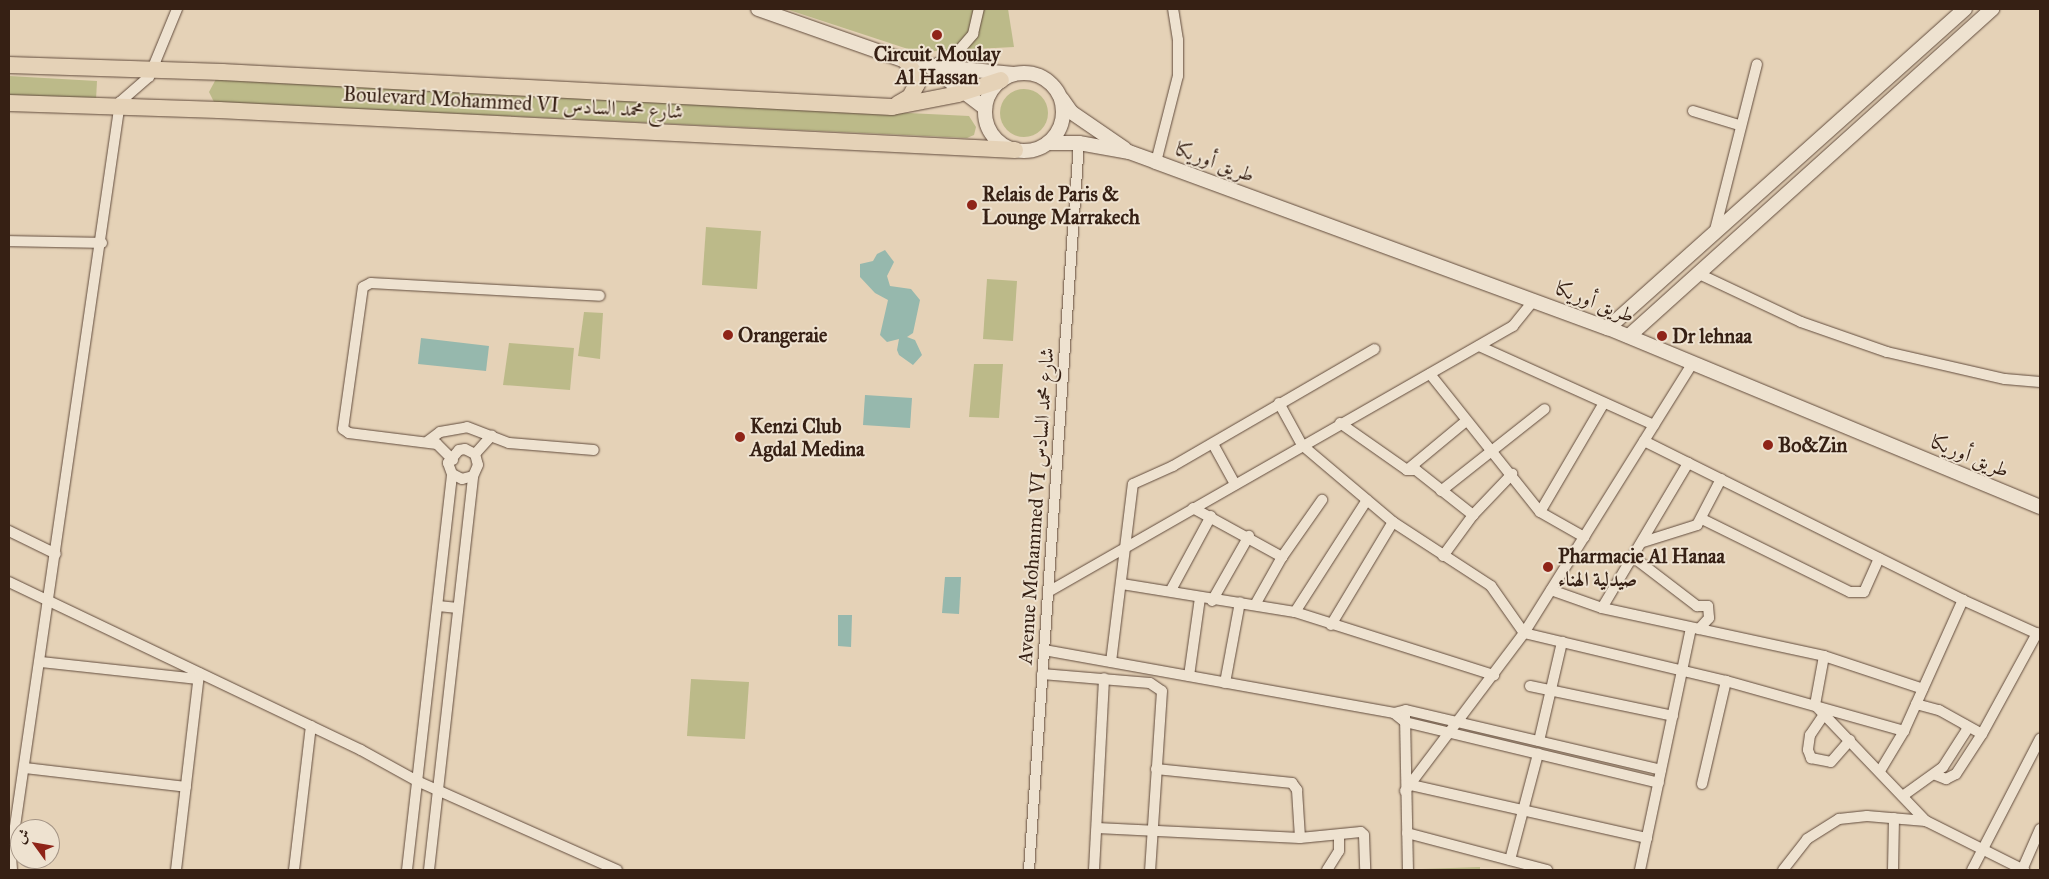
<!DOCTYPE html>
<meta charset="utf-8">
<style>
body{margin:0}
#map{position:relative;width:2049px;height:879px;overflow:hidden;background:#e5d2b7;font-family:"IM FELL Great Primer",Amiri,serif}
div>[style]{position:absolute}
.green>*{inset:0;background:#bcba89}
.round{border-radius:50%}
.water>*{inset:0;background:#96b8ad}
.roads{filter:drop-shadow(0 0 1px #624c3d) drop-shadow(0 0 1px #624c3d)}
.minor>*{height:10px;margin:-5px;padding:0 5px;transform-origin:5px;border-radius:5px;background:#eee2d0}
.tertiary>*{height:14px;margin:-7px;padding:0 7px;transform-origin:7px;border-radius:7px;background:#eee2d0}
.tertiary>.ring{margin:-7px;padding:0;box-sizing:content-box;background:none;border:14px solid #eee2d0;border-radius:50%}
.primary>*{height:16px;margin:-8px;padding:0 8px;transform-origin:8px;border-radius:8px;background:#e5d2b7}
.dots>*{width:14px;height:14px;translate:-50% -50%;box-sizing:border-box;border:2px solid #eee2d0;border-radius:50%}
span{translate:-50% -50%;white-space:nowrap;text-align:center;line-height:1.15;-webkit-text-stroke:4px #eee2d0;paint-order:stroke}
.poi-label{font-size:20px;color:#362014;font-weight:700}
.left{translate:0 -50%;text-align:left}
.street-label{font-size:20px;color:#362014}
.frame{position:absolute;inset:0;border:10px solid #362014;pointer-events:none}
.north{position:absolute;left:10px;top:819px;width:50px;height:50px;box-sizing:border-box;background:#eee2d0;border:1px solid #a49485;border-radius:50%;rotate:302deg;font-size:14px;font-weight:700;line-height:20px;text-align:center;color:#362014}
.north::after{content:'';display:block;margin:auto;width:18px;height:22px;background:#8f2418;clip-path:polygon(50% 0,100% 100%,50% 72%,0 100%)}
</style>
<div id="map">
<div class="green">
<i style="clip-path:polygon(786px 9px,1008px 9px,1014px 47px,917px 52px)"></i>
<i style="clip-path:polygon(9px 76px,97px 81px,96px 100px,9px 95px)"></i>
<i style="clip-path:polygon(216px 79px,969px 116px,976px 127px,974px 135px,967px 138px,214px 102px,209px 92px)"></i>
<i class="round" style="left:1000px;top:89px;width:48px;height:48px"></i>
<i style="clip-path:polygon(706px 227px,761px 231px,757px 289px,702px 285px)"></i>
<i style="clip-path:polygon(987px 279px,1017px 281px,1013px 341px,983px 339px)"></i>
<i style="clip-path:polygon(584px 312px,603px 313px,600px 359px,578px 356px)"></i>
<i style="clip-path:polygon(509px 343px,574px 348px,570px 390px,503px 385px)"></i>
<i style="clip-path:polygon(974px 364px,1003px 364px,999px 418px,969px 417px)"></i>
<i style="clip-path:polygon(691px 679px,749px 682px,745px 739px,687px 736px)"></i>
<i style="clip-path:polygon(1480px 867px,1480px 870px,1422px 870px,1422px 869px)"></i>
</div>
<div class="water">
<i style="clip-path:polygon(885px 250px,894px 262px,887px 276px,890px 286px,911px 289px,920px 300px,913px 333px,907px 337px,915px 340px,922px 355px,913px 365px,899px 355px,897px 350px,899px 339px,887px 342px,880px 335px,888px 300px,875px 293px,860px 277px,860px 264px,873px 261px,877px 254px)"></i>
<i style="clip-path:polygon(421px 338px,489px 346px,486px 371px,418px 364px)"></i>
<i style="clip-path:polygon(865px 395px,912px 398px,910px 428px,863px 425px)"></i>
<i style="clip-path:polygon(945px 577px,961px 577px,959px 614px,942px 613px)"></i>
<i style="clip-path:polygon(838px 615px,852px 615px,851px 647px,838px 646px)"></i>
</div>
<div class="roads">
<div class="minor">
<i style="left:931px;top:66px;width:26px;rotate:-25deg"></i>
<i style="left:955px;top:55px;width:28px;rotate:-49deg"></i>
<i style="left:973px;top:34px;width:26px;rotate:-77deg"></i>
<i style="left:1693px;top:111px;width:48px;rotate:16.9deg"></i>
<i style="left:1156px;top:162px;width:89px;rotate:-75.7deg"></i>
<i style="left:1178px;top:76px;width:36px;rotate:-90deg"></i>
<i style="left:1178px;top:40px;width:31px;rotate:-99deg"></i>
<i style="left:1715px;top:230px;width:171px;rotate:-75.8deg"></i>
<i style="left:9px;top:241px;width:93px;rotate:1.2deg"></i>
<i style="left:1697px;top:273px;width:115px;rotate:25.2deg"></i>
<i style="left:1801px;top:322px;width:91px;rotate:19.2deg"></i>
<i style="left:1887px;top:352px;width:121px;rotate:12.9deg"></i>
<i style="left:2005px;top:379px;width:35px;rotate:5deg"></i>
<i style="left:1479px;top:346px;width:192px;rotate:24.3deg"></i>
<i style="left:1430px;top:374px;width:176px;rotate:51.4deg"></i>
<i style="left:1540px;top:512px;width:51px;rotate:29.6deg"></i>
<i style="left:1279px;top:403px;width:48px;rotate:61.3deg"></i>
<i style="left:1302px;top:445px;width:119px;rotate:40.2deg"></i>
<i style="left:1393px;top:522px;width:117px;rotate:33.1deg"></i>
<i style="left:1491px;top:586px;width:57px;rotate:54.9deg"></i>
<i style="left:1524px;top:633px;width:208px;rotate:13.4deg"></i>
<i style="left:1726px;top:681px;width:185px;rotate:15.7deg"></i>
<i style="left:1340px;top:423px;width:82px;rotate:35deg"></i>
<i style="left:1407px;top:470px;width:9px"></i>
<i style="left:1416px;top:470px;width:73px;rotate:38.3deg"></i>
<i style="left:428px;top:441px;width:15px;rotate:-37deg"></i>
<i style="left:440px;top:432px;width:27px;rotate:-10deg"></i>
<i style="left:467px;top:427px;width:45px;rotate:20.9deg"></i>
<i style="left:509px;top:443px;width:85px;rotate:4.7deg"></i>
<i style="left:1644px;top:441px;width:356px;rotate:26.5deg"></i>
<i style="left:1963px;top:600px;width:85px;rotate:24.4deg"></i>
<i style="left:1213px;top:444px;width:46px;rotate:61.2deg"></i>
<i style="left:465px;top:449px;width:11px;rotate:27deg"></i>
<i style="left:475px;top:454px;width:11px;rotate:75deg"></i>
<i style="left:478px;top:465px;width:12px;rotate:114deg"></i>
<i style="left:473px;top:476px;width:11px;rotate:165deg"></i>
<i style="left:462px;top:479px;width:11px;rotate:-153deg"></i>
<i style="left:452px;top:474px;width:12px;rotate:-110deg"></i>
<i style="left:448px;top:463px;width:17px;rotate:-50deg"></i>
<i style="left:459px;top:450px;width:6px;rotate:-9deg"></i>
<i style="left:475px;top:454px;width:25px;rotate:-48deg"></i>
<i style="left:453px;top:460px;width:23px;rotate:-135deg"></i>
<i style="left:437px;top:444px;width:89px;rotate:-172.9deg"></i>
<i style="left:349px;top:433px;width:7px;rotate:-146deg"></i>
<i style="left:343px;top:429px;width:143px;rotate:-82deg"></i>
<i style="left:363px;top:287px;width:9px;rotate:-27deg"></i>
<i style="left:371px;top:283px;width:229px;rotate:3.2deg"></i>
<i style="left:1407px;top:470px;width:77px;rotate:-39.7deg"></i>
<i style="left:1441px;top:491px;width:132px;rotate:-38.3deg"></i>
<i style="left:1193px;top:508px;width:102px;rotate:28.8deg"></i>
<i style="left:1282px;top:557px;width:55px;rotate:119.4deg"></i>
<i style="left:1540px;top:512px;width:126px;rotate:-59.6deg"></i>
<i style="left:1702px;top:519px;width:165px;rotate:26.3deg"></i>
<i style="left:1850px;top:592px;width:14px"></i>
<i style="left:1864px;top:592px;width:37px;rotate:-66deg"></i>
<i style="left:9px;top:531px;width:52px;rotate:26.1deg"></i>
<i style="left:1643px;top:542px;width:57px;rotate:-17.5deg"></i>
<i style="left:1697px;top:525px;width:52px;rotate:-62.4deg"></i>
<i style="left:1443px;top:556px;width:51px;rotate:-53.8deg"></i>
<i style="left:1473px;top:515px;width:57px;rotate:-46.4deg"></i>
<i style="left:1282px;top:557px;width:70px;rotate:-54.9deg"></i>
<i style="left:1633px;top:557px;width:81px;rotate:37.4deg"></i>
<i style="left:1697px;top:606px;width:11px"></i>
<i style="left:1708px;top:606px;width:12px;rotate:85deg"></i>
<i style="left:1709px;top:618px;width:15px;rotate:132deg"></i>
<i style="left:9px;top:582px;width:390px;rotate:25.5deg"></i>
<i style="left:361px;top:750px;width:64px;rotate:29deg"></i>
<i style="left:417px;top:781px;width:219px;rotate:24deg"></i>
<i style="left:1122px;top:584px;width:175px;rotate:9.2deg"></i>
<i style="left:1295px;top:612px;width:209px;rotate:17.6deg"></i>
<i style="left:1171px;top:590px;width:84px;rotate:-61.6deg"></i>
<i style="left:1551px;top:590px;width:54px;rotate:19.4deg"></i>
<i style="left:1602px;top:608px;width:227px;rotate:12.2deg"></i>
<i style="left:1824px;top:656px;width:104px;rotate:18.4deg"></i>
<i style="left:1048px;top:592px;width:536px;rotate:-29.77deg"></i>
<i style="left:1513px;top:326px;width:33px;rotate:-51deg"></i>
<i style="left:1212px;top:601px;width:75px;rotate:-60.4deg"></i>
<i style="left:438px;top:606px;width:20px;rotate:6deg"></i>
<i style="left:1602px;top:608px;width:169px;rotate:-59.3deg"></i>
<i style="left:1295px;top:612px;width:133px;rotate:-57.3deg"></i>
<i style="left:1331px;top:625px;width:120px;rotate:-59deg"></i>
<i style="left:1044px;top:650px;width:356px;rotate:10.2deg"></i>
<i style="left:1394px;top:713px;width:12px;rotate:-14deg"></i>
<i style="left:1406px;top:710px;width:262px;rotate:13.2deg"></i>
<i style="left:1824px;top:656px;width:50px;rotate:100.4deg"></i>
<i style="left:1815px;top:705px;width:161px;rotate:46.3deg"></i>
<i style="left:1926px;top:821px;width:110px;rotate:26.6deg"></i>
<i style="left:41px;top:662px;width:158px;rotate:6.2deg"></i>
<i style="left:1111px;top:662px;width:179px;rotate:-83deg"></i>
<i style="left:1133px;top:484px;width:44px;rotate:-24.2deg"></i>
<i style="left:1173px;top:466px;width:233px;rotate:-30.1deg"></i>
<i style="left:1042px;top:674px;width:108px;rotate:4.8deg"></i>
<i style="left:1150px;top:683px;width:14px;rotate:34deg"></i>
<i style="left:1162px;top:691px;width:179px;rotate:93.8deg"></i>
<i style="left:1189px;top:676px;width:79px;rotate:-82deg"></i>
<i style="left:1225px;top:683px;width:82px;rotate:-79.5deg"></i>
<i style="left:1530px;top:686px;width:146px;rotate:11.8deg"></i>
<i style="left:1916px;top:704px;width:24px;rotate:15deg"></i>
<i style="left:1939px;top:710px;width:49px;rotate:29.2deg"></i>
<i style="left:1982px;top:734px;width:115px;rotate:-61.4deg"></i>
<i style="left:1394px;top:713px;width:14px;rotate:39deg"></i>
<i style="left:1405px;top:722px;width:261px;rotate:13.5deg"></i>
<i style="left:1825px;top:713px;width:27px;rotate:124deg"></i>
<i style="left:1810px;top:735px;width:15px;rotate:98deg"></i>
<i style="left:1808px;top:750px;width:9px;rotate:69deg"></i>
<i style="left:1811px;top:758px;width:20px;rotate:11deg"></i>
<i style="left:1831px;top:762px;width:29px;rotate:-49deg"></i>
<i style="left:1405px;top:716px;width:154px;rotate:88.9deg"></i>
<i style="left:1539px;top:741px;width:102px;rotate:-76.9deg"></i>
<i style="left:25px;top:768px;width:162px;rotate:6.7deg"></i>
<i style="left:1156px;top:769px;width:137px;rotate:5.9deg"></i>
<i style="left:1292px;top:783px;width:9px;rotate:54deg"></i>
<i style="left:1297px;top:790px;width:48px;rotate:86.4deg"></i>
<i style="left:1880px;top:771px;width:47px;rotate:-59deg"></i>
<i style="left:1904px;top:731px;width:144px;rotate:-65.8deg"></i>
<i style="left:1936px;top:775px;width:11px;rotate:22deg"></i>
<i style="left:1946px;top:779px;width:11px;rotate:-27deg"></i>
<i style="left:1956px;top:774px;width:48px;rotate:-57deg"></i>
<i style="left:1702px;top:784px;width:106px;rotate:-76.9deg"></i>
<i style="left:1411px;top:785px;width:242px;rotate:12.7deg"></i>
<i style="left:1405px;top:791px;width:198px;rotate:-53deg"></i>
<i style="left:1524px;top:633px;width:317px;rotate:-58deg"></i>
<i style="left:1904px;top:795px;width:48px;rotate:-35.7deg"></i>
<i style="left:1943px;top:767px;width:46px;rotate:-57.3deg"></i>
<i style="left:1968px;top:728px;width:4px;rotate:-135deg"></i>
<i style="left:1097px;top:828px;width:203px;rotate:2.8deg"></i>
<i style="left:1300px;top:838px;width:61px;rotate:-5.6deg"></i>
<i style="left:1361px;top:832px;width:4px;rotate:45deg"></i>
<i style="left:1364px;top:835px;width:35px;rotate:88deg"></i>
<i style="left:1407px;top:833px;width:145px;rotate:14.8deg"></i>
<i style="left:1510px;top:860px;width:110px;rotate:-75.2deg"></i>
<i style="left:12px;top:870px;width:16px;rotate:-94deg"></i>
<i style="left:11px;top:854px;width:760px;rotate:-81.75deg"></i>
<i style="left:120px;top:102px;width:38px;rotate:-41deg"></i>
<i style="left:149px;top:77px;width:74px;rotate:-67.6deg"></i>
<i style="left:176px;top:870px;width:198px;rotate:-83.3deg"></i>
<i style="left:294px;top:870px;width:145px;rotate:-83.3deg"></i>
<i style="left:407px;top:870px;width:399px;rotate:-83.5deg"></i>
<i style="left:429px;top:870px;width:396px;rotate:-83.6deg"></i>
<i style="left:1029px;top:870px;width:729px;rotate:-86.07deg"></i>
<i style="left:1094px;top:870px;width:192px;rotate:-87deg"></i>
<i style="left:1327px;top:870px;width:22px;rotate:-58deg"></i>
<i style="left:1339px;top:851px;width:15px;rotate:-90deg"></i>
<i style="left:1640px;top:870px;width:246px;rotate:-78.1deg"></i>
<i style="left:1783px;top:870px;width:39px;rotate:-52deg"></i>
<i style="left:1807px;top:839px;width:38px;rotate:-32deg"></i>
<i style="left:1839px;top:819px;width:28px;rotate:-6deg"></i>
<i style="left:1867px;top:816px;width:59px;rotate:4.8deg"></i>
<i style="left:1893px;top:870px;width:52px;rotate:-88.9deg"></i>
<i style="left:1972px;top:870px;width:148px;rotate:-62.6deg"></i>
<i style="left:2022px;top:870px;width:45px;rotate:-66.3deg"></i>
</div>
<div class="tertiary">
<i style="left:758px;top:9px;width:157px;rotate:19.4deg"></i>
<i style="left:906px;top:61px;width:25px;rotate:12deg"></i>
<i style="left:930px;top:66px;width:84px;rotate:5.4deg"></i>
<i style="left:931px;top:67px;width:68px;rotate:37.2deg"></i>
<i class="ring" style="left:985px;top:73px;width:64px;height:64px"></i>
<i style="left:1062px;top:99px;width:16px;rotate:55deg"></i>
<i style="left:1071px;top:112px;width:65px;rotate:34.4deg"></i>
<i style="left:1048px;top:143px;width:31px"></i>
<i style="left:1079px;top:143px;width:51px;rotate:10.2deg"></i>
<i style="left:1129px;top:152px;width:29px;rotate:20deg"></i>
<i style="left:1156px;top:162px;width:482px;rotate:20.2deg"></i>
<i style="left:1608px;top:328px;width:468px;rotate:22.5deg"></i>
<i style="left:1608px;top:328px;width:479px;rotate:-41.8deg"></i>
<i style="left:1629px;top:336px;width:489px;rotate:-42deg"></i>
</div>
<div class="primary">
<i style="left:9px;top:65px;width:213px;rotate:1.9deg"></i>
<i style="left:222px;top:72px;width:671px;rotate:2.99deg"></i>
<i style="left:892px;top:107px;width:67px;rotate:-11.1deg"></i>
<i style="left:958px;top:94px;width:45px;rotate:-18deg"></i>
<i style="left:9px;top:103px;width:210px;rotate:1.9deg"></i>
<i style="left:219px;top:110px;width:797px;rotate:2.88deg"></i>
<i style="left:898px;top:104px;width:14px;rotate:-30deg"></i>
<i style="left:910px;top:97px;width:15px;rotate:-62deg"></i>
<i style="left:917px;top:84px;width:7px;rotate:-90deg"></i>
<i style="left:917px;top:77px;width:19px;rotate:-125deg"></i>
</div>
</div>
<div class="dots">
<i style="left:937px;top:35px;background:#8f2418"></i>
<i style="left:972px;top:205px;background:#8f2418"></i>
<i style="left:728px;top:335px;background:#8f2418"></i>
<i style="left:1662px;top:336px;background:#8f2418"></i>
<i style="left:740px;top:437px;background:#8f2418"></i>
<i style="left:1768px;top:445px;background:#8f2418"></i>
<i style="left:1548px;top:567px;background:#8f2418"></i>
</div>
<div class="poi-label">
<span style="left:937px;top:66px">Circuit Moulay<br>Al Hassan</span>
<span class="left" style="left:982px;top:206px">Relais de Paris &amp;<br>Lounge Marrakech</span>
<span class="left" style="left:738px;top:335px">Orangeraie</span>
<span class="left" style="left:1672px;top:336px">Dr lehnaa</span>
<span class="left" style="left:750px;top:438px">Kenzi Club<br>Agdal Medina</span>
<span class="left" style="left:1778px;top:445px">Bo&amp;Zin</span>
<span class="left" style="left:1558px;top:568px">Pharmacie Al Hanaa<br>صيدلية الهناء</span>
</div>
<div class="street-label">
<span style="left:513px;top:103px;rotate:3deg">Boulevard Mohammed VI شارع محمد السادس</span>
<span style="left:1215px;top:162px;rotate:20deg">طريق أوريكا</span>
<span style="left:1595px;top:302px;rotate:21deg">طريق أوريكا</span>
<span style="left:1970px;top:456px;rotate:22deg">طريق أوريكا</span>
<span style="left:1036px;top:506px;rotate:-86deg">Avenue Mohammed VI شارع محمد السادس</span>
</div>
<div class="frame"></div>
<div class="north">ش</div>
</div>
